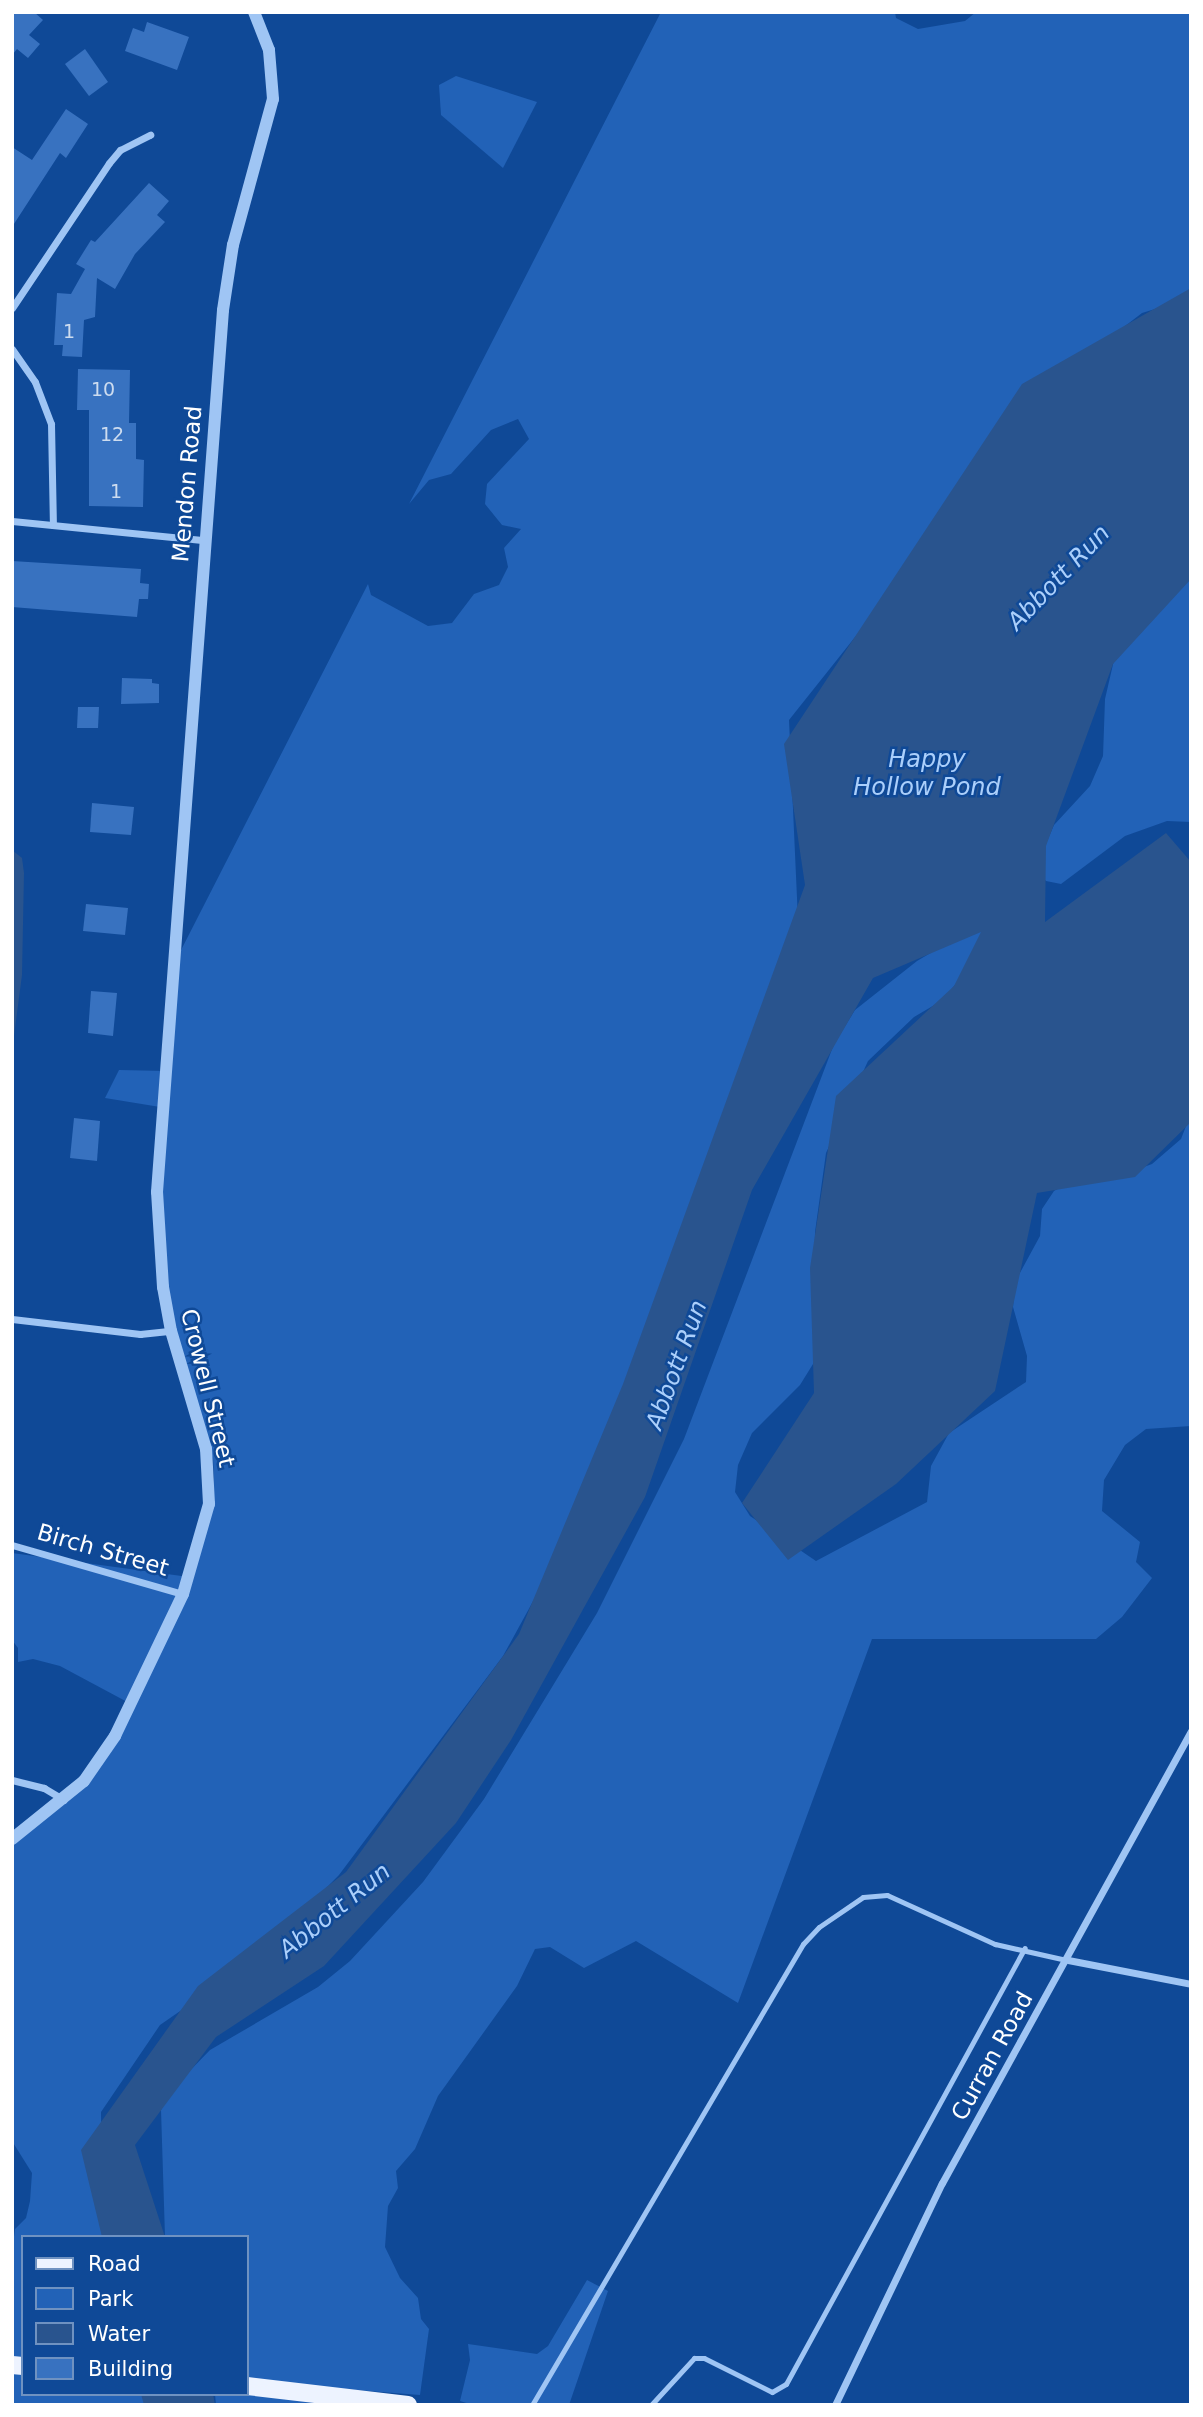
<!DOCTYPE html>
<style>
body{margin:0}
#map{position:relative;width:1203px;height:2417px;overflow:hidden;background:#0f4997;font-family:"DejaVu Sans",sans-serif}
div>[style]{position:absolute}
.green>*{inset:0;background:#2262b7}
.water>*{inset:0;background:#29548e}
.building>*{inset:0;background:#3872c0}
.service>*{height:5px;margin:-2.5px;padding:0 2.5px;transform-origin:2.5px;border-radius:2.5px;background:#9fc5f4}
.minor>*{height:7px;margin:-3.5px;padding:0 3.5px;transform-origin:3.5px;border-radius:3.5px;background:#9fc5f4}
.tertiary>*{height:12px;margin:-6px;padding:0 6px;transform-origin:6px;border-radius:6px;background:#9fc5f4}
.primary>*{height:18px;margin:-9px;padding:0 9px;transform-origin:9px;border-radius:9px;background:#edf3ff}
span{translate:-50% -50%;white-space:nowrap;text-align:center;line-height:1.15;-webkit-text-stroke:5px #0f4997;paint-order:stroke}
.number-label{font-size:19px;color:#cddcef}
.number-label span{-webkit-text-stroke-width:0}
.street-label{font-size:23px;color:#fff}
.water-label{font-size:24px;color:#abcffb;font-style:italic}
.frame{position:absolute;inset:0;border:14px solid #fff;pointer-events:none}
.legend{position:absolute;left:21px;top:2235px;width:228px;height:161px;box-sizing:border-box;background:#0f4997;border:2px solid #6f92c1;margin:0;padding:9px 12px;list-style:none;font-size:21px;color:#fff}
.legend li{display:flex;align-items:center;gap:14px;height:35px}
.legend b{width:35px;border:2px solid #6f92c1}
</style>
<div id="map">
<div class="green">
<i style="clip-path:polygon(661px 12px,895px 12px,896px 18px,918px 29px,965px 21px,976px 12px,1191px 12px,1191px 298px,1142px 313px,1098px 347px,930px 543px,789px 720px,798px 920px,577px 1521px,503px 1656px,339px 1875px,258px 1957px,160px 2025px,101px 2112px,102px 2196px,111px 2237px,23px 2237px,23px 2394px,146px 2394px,149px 2405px,12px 2405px,12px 2252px,15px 2229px,26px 2218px,30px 2201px,32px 2173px,12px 2141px,12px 1838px,61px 1807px,131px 1704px,60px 1666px,33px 1659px,18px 1662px,18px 1648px,12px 1640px,12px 1553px,189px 1577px,210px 1509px,214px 1478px,213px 1459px,175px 1332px,158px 1231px,160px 1107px,105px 1098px,119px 1070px,166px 1071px,178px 956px,368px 584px,371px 595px,428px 626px,452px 623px,474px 594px,499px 585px,508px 567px,504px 548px,521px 529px,502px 525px,485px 504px,487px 484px,529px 439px,518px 419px,491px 430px,451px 474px,429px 480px,409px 504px)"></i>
<i style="clip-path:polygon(456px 76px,537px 102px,503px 168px,441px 115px,439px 85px)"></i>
<i style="clip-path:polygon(1191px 535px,1191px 822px,1167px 821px,1125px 836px,1061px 884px,1046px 881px,1035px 869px,1054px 825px,1090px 786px,1103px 756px,1105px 699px,1114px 660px)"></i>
<i style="clip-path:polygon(1011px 914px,943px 1000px,914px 1017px,868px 1061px,826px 1153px,815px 1232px,813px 1364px,800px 1385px,752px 1433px,738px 1465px,735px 1492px,750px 1516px,816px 1561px,927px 1502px,931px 1466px,949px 1433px,1026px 1382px,1027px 1356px,1013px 1307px,1015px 1282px,1040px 1236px,1042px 1209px,1054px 1191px,1080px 1176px,1130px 1172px,1152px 1164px,1181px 1139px,1191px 1113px,1191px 1426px,1146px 1429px,1125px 1445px,1104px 1480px,1102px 1511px,1140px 1542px,1136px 1562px,1152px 1578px,1122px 1617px,1096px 1639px,872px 1639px,738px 2003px,636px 1941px,584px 1968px,550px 1947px,535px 1949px,517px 1986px,438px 2096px,415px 2149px,396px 2171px,398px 2188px,388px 2206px,385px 2247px,400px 2278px,418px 2298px,421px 2319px,429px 2329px,420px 2395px,329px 2388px,320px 2388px,317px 2405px,216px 2405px,215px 2394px,247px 2394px,247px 2237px,165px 2237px,161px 2110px,174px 2087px,210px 2050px,318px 1987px,350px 1961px,423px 1882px,484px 1799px,597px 1613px,684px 1439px,834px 1044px,855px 1010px,917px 961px,986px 920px)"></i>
<i style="clip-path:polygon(587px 2280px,608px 2291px,569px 2405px,473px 2405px,460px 2401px,470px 2360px,468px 2344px,537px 2354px,548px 2346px)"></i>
</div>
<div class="water">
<i style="clip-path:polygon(1191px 288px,1191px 579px,1113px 664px,1046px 846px,1045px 922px,1166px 833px,1191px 862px,1191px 1122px,1135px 1177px,1037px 1193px,995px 1391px,896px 1484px,788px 1560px,742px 1503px,814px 1393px,810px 1268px,836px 1096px,954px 986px,981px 932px,873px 978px,752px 1190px,645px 1497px,511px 1740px,456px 1823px,324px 1966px,216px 2037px,135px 2145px,165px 2237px,102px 2237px,81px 2150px,198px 1986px,346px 1872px,519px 1634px,623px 1384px,805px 885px,784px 744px,1022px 384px)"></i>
<i style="clip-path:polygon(12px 850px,22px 858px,24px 873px,22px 975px,12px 1051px)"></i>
<i style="clip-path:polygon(141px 2394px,213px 2394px,215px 2405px,144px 2405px)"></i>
</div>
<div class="building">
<i style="clip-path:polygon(12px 12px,34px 12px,43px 20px,29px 35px,40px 44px,28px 58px,17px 49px,12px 55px)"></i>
<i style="clip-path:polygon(147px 22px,189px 37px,177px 70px,125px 51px,133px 28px,144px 32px)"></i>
<i style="clip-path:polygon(85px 49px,108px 82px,89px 96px,65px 64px)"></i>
<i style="clip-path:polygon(66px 109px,88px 124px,66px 158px,60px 153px,12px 227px,12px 147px,32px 160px)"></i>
<i style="clip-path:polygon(149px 183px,169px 201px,157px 215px,165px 222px,135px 254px,115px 289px,97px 278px,95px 317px,84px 320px,82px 357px,62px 356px,63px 345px,54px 345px,57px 293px,71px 294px,85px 269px,76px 264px,91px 240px,95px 242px)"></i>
<i style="clip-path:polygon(78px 369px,130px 370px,129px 423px,136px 423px,136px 459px,144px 460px,143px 507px,89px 506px,89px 410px,77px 410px)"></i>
<i style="clip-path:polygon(12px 561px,141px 569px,140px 583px,149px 584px,148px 599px,139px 599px,137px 617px,12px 607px)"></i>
<i style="clip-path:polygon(122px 678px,152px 679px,152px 683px,159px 684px,159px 703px,121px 704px)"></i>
<i style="clip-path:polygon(78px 707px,99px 707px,98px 728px,77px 728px)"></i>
<i style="clip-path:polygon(92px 803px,134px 807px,131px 835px,90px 832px)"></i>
<i style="clip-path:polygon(86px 904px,128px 908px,125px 935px,83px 931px)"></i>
<i style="clip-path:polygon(91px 991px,117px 993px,113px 1036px,88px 1033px)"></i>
<i style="clip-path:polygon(74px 1118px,100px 1121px,97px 1161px,70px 1158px)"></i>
</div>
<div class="service">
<i style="left:532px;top:2405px;width:535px;rotate:-59.55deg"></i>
<i style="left:803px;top:1944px;width:23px;rotate:-47deg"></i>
<i style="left:819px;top:1927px;width:53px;rotate:-34.3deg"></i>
<i style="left:863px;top:1897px;width:24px;rotate:-5deg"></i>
<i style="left:887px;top:1895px;width:119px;rotate:24.4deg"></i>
<i style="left:995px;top:1944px;width:73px;rotate:12.7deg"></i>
<i style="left:651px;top:2405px;width:64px;rotate:-47.5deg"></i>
<i style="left:694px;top:2358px;width:10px"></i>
<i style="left:704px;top:2358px;width:76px;rotate:26.6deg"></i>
<i style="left:772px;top:2392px;width:16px;rotate:-30deg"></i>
<i style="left:786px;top:2384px;width:497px;rotate:-61.3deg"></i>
</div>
<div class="minor">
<i style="left:12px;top:308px;width:174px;rotate:-56.2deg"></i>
<i style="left:109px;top:163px;width:17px;rotate:-50deg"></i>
<i style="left:120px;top:150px;width:34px;rotate:-27deg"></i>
<i style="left:12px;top:349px;width:40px;rotate:55.1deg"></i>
<i style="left:35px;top:382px;width:45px;rotate:69.1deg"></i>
<i style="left:51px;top:424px;width:101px;rotate:88.9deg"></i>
<i style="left:12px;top:521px;width:191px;rotate:5.7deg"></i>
<i style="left:12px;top:1319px;width:129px;rotate:6.7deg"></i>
<i style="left:140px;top:1334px;width:31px;rotate:-6deg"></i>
<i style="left:12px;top:1545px;width:178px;rotate:16deg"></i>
<i style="left:12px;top:1780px;width:33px;rotate:14deg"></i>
<i style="left:44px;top:1788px;width:23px;rotate:31deg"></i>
<i style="left:1068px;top:1960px;width:125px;rotate:11deg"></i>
<i style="left:835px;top:2405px;width:246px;rotate:-64.3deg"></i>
<i style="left:942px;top:2183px;width:516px;rotate:-61.15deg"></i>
</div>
<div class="tertiary">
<i style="left:12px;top:1839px;width:92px;rotate:-38.9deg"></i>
<i style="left:84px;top:1781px;width:55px;rotate:-55.4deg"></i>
<i style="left:115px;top:1736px;width:157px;rotate:-64.4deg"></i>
<i style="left:183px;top:1594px;width:94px;rotate:-73.9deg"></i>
<i style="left:209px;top:1504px;width:55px;rotate:-93.1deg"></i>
<i style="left:206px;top:1449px;width:123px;rotate:-106.5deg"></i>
<i style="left:171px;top:1331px;width:45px;rotate:-100.3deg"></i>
<i style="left:163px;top:1287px;width:95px;rotate:-93.6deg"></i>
<i style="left:157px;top:1192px;width:884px;rotate:-85.72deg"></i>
<i style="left:223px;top:310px;width:66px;rotate:-81.3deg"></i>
<i style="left:233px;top:245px;width:151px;rotate:-74.7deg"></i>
<i style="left:273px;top:99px;width:49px;rotate:-94.7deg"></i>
<i style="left:269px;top:50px;width:41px;rotate:-111.5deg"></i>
</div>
<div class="primary">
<i style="left:12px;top:2365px;width:11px;rotate:5deg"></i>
<i style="left:247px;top:2386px;width:162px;rotate:6.7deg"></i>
</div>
<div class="number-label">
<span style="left:69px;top:332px">1</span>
<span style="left:103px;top:390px">10</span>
<span style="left:112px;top:435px">12</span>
<span style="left:116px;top:492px">1</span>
</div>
<div class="street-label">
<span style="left:187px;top:484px;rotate:-85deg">Mendon Road</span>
<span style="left:208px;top:1388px;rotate:76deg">Crowell Street</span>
<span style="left:103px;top:1550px;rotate:16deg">Birch Street</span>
<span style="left:992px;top:2056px;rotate:-61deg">Curran Road</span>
</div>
<div class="water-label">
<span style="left:1059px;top:578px;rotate:-46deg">Abbott Run</span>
<span style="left:927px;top:774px">Happy<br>Hollow Pond</span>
<span style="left:677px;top:1365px;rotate:-70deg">Abbott Run</span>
<span style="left:335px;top:1911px;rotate:-39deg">Abbott Run</span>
</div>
<div class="frame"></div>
<ul class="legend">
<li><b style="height:9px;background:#edf3ff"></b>Road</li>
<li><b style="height:19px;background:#2262b7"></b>Park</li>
<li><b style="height:19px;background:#29548e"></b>Water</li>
<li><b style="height:19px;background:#3872c0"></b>Building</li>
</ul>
</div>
